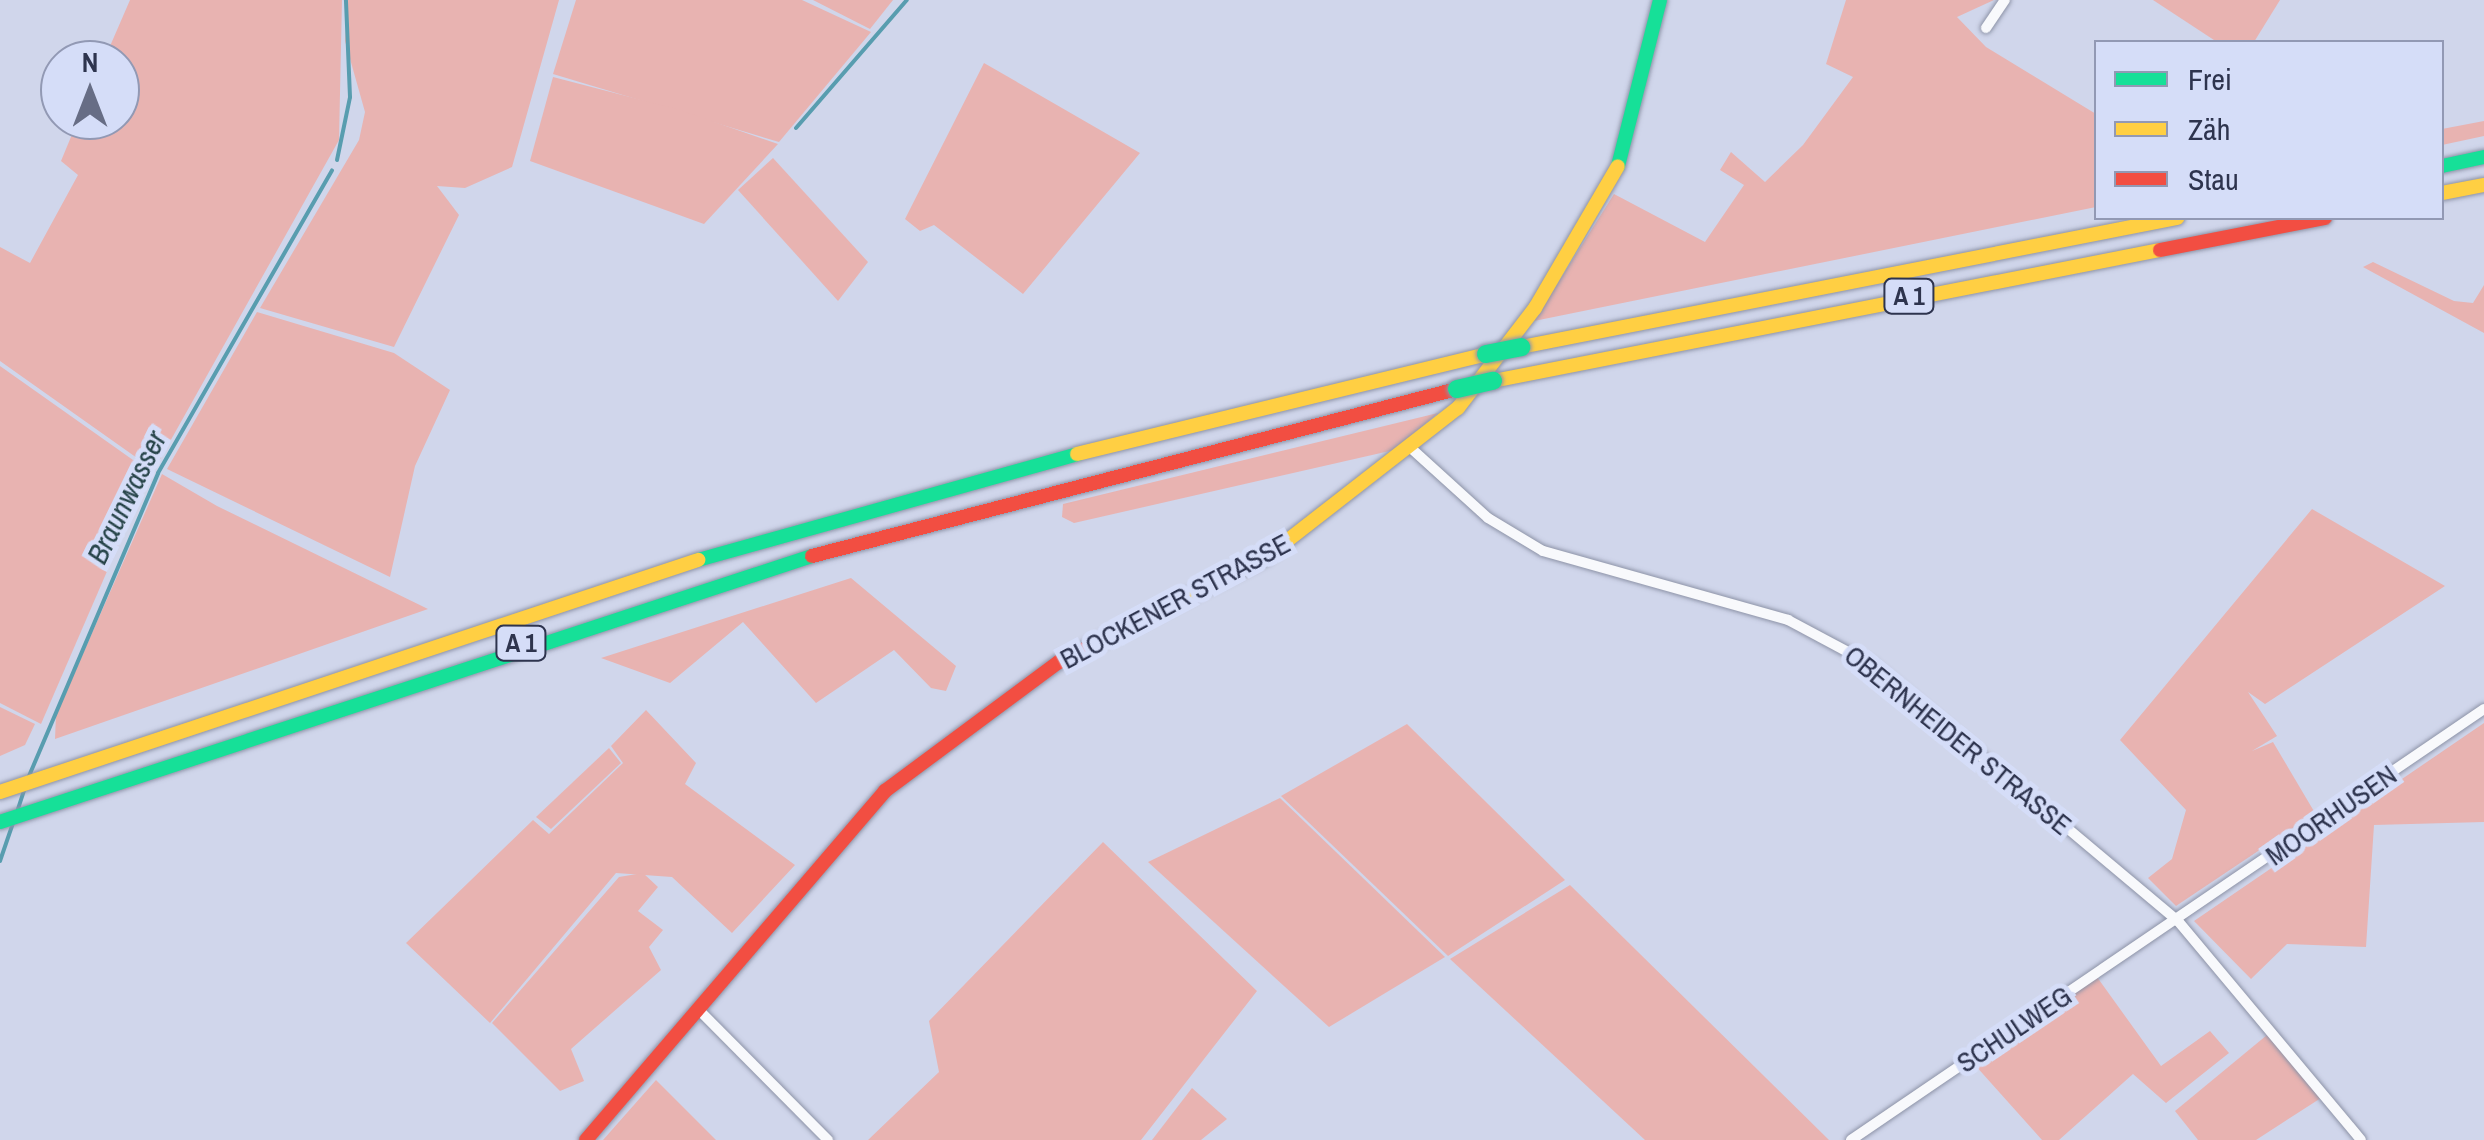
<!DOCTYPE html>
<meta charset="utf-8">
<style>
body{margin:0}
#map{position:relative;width:2484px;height:1140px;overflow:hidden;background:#d0d6eb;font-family:"Archivo Narrow",sans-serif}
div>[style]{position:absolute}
.green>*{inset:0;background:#e8b3b1}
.stream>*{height:4px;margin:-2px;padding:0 2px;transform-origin:2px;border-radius:2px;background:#589daf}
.roads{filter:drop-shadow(0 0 2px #8d93a7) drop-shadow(0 0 2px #8d93a7)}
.street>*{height:10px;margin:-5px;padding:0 5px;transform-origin:5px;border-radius:5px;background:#f8f9fc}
.fast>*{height:14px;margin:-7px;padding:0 7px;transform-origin:7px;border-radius:7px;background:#16e098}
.slow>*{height:14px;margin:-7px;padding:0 7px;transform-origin:7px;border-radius:7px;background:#ffcf43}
.jam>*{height:14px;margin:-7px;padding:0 7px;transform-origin:7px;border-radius:7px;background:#f24e42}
.bridges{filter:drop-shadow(0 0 2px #8d93a7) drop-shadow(0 0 2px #8d93a7)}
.fast-bridge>*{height:18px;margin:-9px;padding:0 9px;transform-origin:9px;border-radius:9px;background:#16e098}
span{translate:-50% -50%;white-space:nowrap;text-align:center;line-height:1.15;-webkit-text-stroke:10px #d5ddf8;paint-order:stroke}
.shield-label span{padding:2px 8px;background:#d5ddf8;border:2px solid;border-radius:8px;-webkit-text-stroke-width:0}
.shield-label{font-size:25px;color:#2e344e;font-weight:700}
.street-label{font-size:28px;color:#2e344e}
.water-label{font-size:30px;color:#274449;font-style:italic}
.legend{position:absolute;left:2094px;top:40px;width:350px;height:180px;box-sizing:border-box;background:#d5ddf8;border:2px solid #9299b4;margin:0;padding:12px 18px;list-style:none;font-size:30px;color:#2e344e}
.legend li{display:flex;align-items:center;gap:20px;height:50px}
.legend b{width:50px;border:2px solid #9299b4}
.north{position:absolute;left:40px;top:40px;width:100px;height:100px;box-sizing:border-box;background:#d5ddf8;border:2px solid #9299b4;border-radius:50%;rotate:0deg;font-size:28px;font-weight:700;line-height:40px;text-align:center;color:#2e344e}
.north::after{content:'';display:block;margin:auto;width:35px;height:45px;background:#676d85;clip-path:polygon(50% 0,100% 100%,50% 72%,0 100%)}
</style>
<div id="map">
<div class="green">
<i style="clip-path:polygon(130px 0,342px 0,339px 140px,154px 470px,0 361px,0 247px,30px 263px,78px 175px,61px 161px,78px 120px,120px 120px,120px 60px,104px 60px)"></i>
<i style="clip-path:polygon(348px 0,559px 0,512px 167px,465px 188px,437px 186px,459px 215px,394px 347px,260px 308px,359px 140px,365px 112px,345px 41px)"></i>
<i style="clip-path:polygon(576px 0,802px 0,871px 32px,779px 142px,553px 74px)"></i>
<i style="clip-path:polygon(813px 0,893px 0,870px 29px)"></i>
<i style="clip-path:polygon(1846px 0,1994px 0,1957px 17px,1986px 47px,2096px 114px,2096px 207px,1534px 321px,1614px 194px,1705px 242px,1744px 185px,1720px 170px,1731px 152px,1765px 182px,1803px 145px,1853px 77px,1826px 64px)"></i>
<i style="clip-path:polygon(2153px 0,2280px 0,2254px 42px,2217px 42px)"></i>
<i style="clip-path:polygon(984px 63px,1140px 153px,1023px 294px,934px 225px,920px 231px,905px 219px)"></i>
<i style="clip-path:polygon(553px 77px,680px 110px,778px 144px,704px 224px,530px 161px)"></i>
<i style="clip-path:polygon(2484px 121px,2484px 136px,2442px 145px,2442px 129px)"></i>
<i style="clip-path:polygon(773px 158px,868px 262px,838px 301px,738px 190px)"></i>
<i style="clip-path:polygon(2373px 262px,2454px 301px,2473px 303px,2484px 285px,2484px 333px,2363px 267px)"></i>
<i style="clip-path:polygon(257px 312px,394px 353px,450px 390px,415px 466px,390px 577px,167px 469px)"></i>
<i style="clip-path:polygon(0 366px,150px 472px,41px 724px,0 703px)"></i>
<i style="clip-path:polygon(1438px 413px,1394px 450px,1074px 523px,1062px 517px,1063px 504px)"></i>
<i style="clip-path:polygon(162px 474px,217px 506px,428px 609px,55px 739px,56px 715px)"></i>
<i style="clip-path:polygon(2312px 509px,2445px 586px,2265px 704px,2248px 692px,2277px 736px,2252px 751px,2273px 742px,2315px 813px,2176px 906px,2148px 878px,2172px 859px,2186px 810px,2120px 740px)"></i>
<i style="clip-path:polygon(851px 578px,956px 666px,946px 691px,931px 688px,894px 650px,816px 703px,743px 622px,670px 683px,601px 658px)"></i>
<i style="clip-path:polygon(0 707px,35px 724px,25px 745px,0 756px)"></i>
<i style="clip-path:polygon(646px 710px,696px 763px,685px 784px,795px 865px,732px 933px,672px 877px,616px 873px,490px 1023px,406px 943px,533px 820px,549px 834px,623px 763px,611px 746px)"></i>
<i style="clip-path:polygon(2484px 723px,2484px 822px,2374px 825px,2366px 947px,2287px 944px,2251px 979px,2194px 921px)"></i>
<i style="clip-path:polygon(1407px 724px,1565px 880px,1448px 956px,1281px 796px)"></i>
<i style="clip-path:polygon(609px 748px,621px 763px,551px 829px,536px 817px)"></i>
<i style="clip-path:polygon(1280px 798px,1445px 957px,1329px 1027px,1148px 862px)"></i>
<i style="clip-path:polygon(1103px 842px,1257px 991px,1141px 1140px,868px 1140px,939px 1072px,929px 1021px)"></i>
<i style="clip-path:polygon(643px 873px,658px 887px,638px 911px,663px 930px,649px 947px,661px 970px,571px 1049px,584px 1081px,560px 1091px,492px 1023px,619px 877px)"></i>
<i style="clip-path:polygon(1570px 885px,1829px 1140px,1645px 1140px,1450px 959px)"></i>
<i style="clip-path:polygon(2097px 977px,2161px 1066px,2210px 1031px,2229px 1053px,2166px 1103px,2133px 1074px,2059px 1140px,2042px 1140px,1974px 1064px)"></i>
<i style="clip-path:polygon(2267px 1035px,2321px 1098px,2256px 1140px,2198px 1140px,2175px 1111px)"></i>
<i style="clip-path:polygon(656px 1080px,716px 1140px,603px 1140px)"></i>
<i style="clip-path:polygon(1192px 1088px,1227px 1119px,1201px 1140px,1152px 1140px)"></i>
</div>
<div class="stream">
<i style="left:796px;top:128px;width:169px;rotate:-49.1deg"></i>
<i style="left:337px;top:160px;width:64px;rotate:-78.3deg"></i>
<i style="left:350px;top:97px;width:97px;rotate:-92.4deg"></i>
<i style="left:29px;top:776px;width:329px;rotate:-66.9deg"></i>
<i style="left:158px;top:473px;width:349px;rotate:-60.1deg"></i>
<i style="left:18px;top:809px;width:20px;rotate:-72deg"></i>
<i style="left:0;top:861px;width:40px;rotate:-71.1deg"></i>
</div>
<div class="roads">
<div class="street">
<i style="left:1986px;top:28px;width:34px;rotate:-56deg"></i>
<i style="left:1413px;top:450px;width:101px;rotate:42.2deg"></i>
<i style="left:1488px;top:518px;width:64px;rotate:31deg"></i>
<i style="left:1543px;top:551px;width:255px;rotate:15.7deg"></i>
<i style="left:1788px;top:620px;width:98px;rotate:28.1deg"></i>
<i style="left:1874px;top:666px;width:397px;rotate:40deg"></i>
<i style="left:2178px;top:921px;width:285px;rotate:50.1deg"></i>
<i style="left:699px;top:1010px;width:183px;rotate:45.2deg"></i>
<i style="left:1851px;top:1140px;width:766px;rotate:-34.25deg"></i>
</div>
<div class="fast">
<i style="left:1618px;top:166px;width:171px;rotate:-75.8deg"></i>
<i style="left:2442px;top:166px;width:43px;rotate:-12.1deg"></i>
<i style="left:698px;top:560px;width:394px;rotate:-15.6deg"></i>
<i style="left:0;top:822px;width:854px;rotate:-18.14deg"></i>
</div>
<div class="slow">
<i style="left:2442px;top:193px;width:43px;rotate:-10.8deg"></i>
<i style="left:1521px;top:347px;width:669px;rotate:-11.13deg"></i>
<i style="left:1493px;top:381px;width:680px;rotate:-11.11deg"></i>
<i style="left:1077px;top:454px;width:421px;rotate:-13.7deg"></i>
<i style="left:1159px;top:611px;width:119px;rotate:-26.6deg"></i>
<i style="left:1265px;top:558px;width:244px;rotate:-37.9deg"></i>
<i style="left:1458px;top:408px;width:126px;rotate:-52.4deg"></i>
<i style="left:1535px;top:308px;width:164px;rotate:-59.7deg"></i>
<i style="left:0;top:792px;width:736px;rotate:-18.39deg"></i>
</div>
<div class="jam">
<i style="left:2160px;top:250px;width:168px;rotate:-11deg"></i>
<i style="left:812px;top:556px;width:666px;rotate:-14.52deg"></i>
<i style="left:586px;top:1140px;width:460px;rotate:-49.4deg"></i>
<i style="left:885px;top:791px;width:217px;rotate:-36.6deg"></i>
<i style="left:1059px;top:662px;width:112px;rotate:-27deg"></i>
</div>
</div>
<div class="bridges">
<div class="fast-bridge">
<i style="left:1486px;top:354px;width:36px;rotate:-11deg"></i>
<i style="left:1457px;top:389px;width:37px;rotate:-13deg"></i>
</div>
</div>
<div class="shield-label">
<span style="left:1909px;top:296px">A 1</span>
<span style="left:521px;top:643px">A 1</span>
</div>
<div class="street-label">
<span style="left:1175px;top:601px;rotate:-28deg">BLOCKENER STRASSE</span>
<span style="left:1958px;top:740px;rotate:39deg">OBERNHEIDER STRASSE</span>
<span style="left:2331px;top:815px;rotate:-35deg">MOORHUSEN</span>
<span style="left:2014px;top:1029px;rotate:-34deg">SCHULWEG</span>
</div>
<div class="water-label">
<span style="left:126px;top:497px;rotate:-64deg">Braunwasser</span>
</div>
<ul class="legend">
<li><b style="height:12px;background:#16e098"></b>Frei</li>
<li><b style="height:12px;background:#ffcf43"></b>Zäh</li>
<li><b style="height:12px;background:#f24e42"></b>Stau</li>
</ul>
<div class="north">N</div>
</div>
